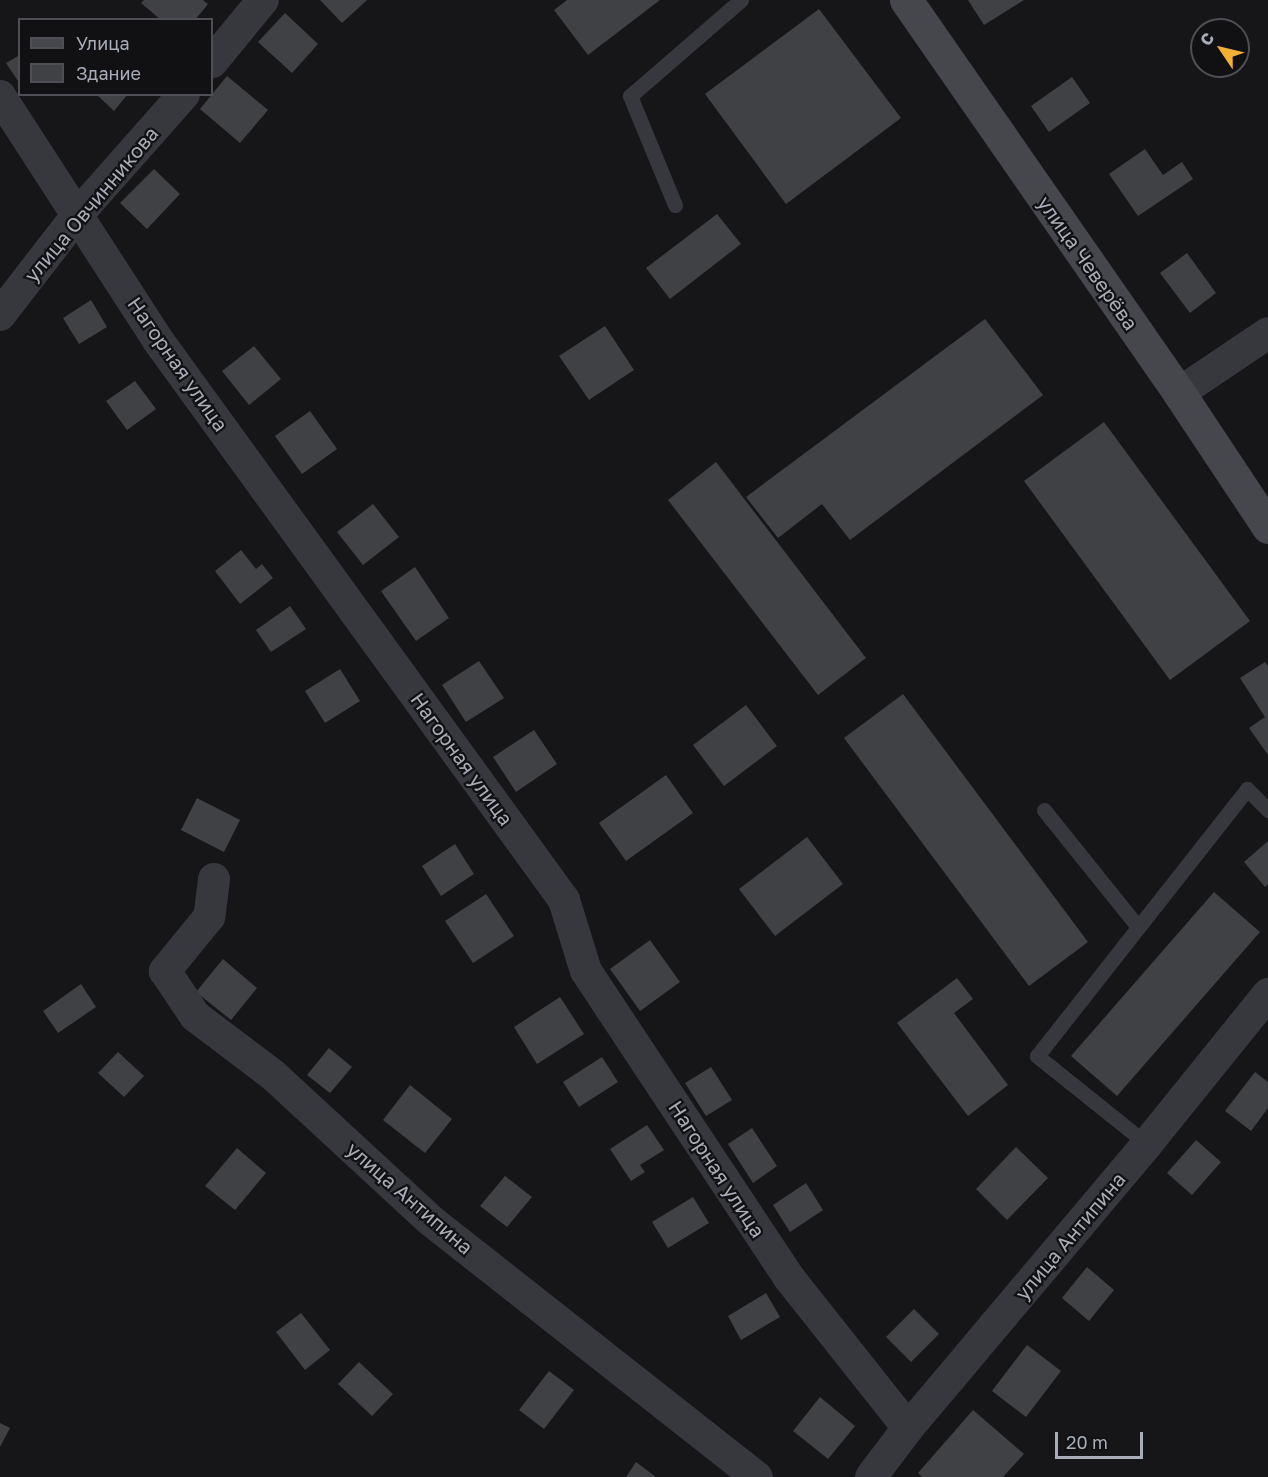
<!DOCTYPE html>
<meta charset="utf-8">
<style>
body{margin:0}
#map{position:relative;width:1268px;height:1477px;overflow:hidden;background:#161618;font-family:"Golos Text",sans-serif}
div>[style]{position:absolute}
.building>*{inset:0;background:#404145}
.lane>*{height:15px;margin:-7.5px;padding:0 7.5px;transform-origin:7.5px;border-radius:7.5px;background:#37383d}
.street>*{height:32px;margin:-16px;padding:0 16px;transform-origin:16px;border-radius:16px;background:#37383d}
.secondary>*{height:33px;margin:-16.5px;padding:0 16.5px;transform-origin:16.5px;border-radius:16.5px;background:#45474d}
span{translate:-50% -50%;white-space:nowrap;text-align:center;line-height:1.15;-webkit-text-stroke:4.5px #111113;paint-order:stroke}
.street-label{font-size:20px;color:#a8adb8}
.legend{position:absolute;left:18px;top:18px;width:195px;height:78px;box-sizing:border-box;background:#111113;border:2px solid #4d4f55;margin:0;padding:8px 10px;list-style:none;font-size:18px;color:#a8adb8}
.legend li{display:flex;align-items:center;gap:12px;height:30px}
.legend b{width:30px;border:2px solid #4d4f55}
.north{position:absolute;left:1190px;top:18px;width:60px;height:60px;box-sizing:border-box;background:#111113;border:2px solid #4d4f55;border-radius:50%;rotate:305deg;font-size:16px;font-weight:700;line-height:24px;text-align:center;color:#a8adb8}
.north::after{content:'';display:block;margin:auto;width:21px;height:27px;background:#f2b134;clip-path:polygon(50% 0,100% 100%,50% 72%,0 100%)}
.scale{position:absolute;left:1055px;top:1432px;width:88px;height:27px;box-sizing:border-box;border:3px solid #a8adb8;border-top:0;padding-left:8px;font-size:18px;line-height:21px;white-space:nowrap;color:#a8adb8;-webkit-text-stroke:4px #111113;paint-order:stroke}
</style>
<div id="map">
<div class="building">
<i style="clip-path:polygon(144px 0,203px 0,208px 4px,195px 20px,161px 20px,141px 3px)"></i>
<i style="clip-path:polygon(320px 0,367px 0,342px 23px)"></i>
<i style="clip-path:polygon(567px 0,660px 0,588px 55px,554px 10px)"></i>
<i style="clip-path:polygon(968px 0,1024px 0,984px 25px)"></i>
<i style="clip-path:polygon(819px 9px,901px 118px,786px 204px,705px 94px)"></i>
<i style="clip-path:polygon(285px 13px,318px 44px,292px 73px,258px 42px)"></i>
<i style="clip-path:polygon(20px 55px,20px 84px,6px 63px)"></i>
<i style="clip-path:polygon(227px 76px,268px 110px,240px 143px,200px 109px)"></i>
<i style="clip-path:polygon(1072px 77px,1090px 103px,1049px 132px,1031px 106px)"></i>
<i style="clip-path:polygon(96px 94px,128px 94px,114px 111px)"></i>
<i style="clip-path:polygon(1145px 149px,1163px 175px,1182px 162px,1193px 179px,1138px 216px,1109px 174px)"></i>
<i style="clip-path:polygon(154px 169px,180px 194px,147px 229px,120px 203px)"></i>
<i style="clip-path:polygon(717px 214px,741px 244px,670px 299px,646px 268px)"></i>
<i style="clip-path:polygon(1187px 253px,1216px 293px,1190px 313px,1160px 273px)"></i>
<i style="clip-path:polygon(91px 300px,107px 327px,79px 344px,63px 318px)"></i>
<i style="clip-path:polygon(985px 319px,1043px 395px,850px 540px,822px 504px,778px 538px,746px 497px)"></i>
<i style="clip-path:polygon(605px 326px,634px 370px,589px 400px,559px 356px)"></i>
<i style="clip-path:polygon(254px 346px,281px 379px,249px 405px,222px 371px)"></i>
<i style="clip-path:polygon(135px 381px,156px 409px,127px 430px,106px 401px)"></i>
<i style="clip-path:polygon(310px 411px,337px 449px,302px 474px,275px 436px)"></i>
<i style="clip-path:polygon(1104px 422px,1250px 621px,1170px 680px,1024px 481px)"></i>
<i style="clip-path:polygon(716px 462px,866px 658px,818px 695px,668px 500px)"></i>
<i style="clip-path:polygon(373px 504px,399px 537px,363px 565px,337px 532px)"></i>
<i style="clip-path:polygon(241px 550px,256px 569px,262px 564px,273px 578px,240px 604px,215px 571px)"></i>
<i style="clip-path:polygon(415px 567px,449px 618px,416px 641px,381px 591px)"></i>
<i style="clip-path:polygon(290px 606px,306px 629px,271px 652px,256px 630px)"></i>
<i style="clip-path:polygon(479px 661px,504px 698px,466px 722px,442px 685px)"></i>
<i style="clip-path:polygon(1265px 662px,1268px 666px,1268px 755px,1249px 728px,1265px 717px,1240px 678px)"></i>
<i style="clip-path:polygon(340px 669px,360px 701px,325px 723px,305px 691px)"></i>
<i style="clip-path:polygon(903px 694px,1088px 942px,1029px 986px,844px 738px)"></i>
<i style="clip-path:polygon(746px 705px,777px 746px,724px 786px,693px 745px)"></i>
<i style="clip-path:polygon(534px 730px,557px 764px,516px 792px,493px 757px)"></i>
<i style="clip-path:polygon(666px 775px,693px 813px,626px 861px,599px 823px)"></i>
<i style="clip-path:polygon(197px 798px,240px 820px,224px 852px,181px 830px)"></i>
<i style="clip-path:polygon(807px 837px,843px 884px,775px 936px,739px 889px)"></i>
<i style="clip-path:polygon(1268px 841px,1268px 884px,1265px 887px,1244px 862px)"></i>
<i style="clip-path:polygon(455px 844px,474px 874px,441px 896px,422px 866px)"></i>
<i style="clip-path:polygon(1214px 892px,1260px 932px,1117px 1096px,1071px 1056px)"></i>
<i style="clip-path:polygon(486px 894px,514px 936px,473px 963px,445px 921px)"></i>
<i style="clip-path:polygon(650px 940px,680px 982px,640px 1011px,610px 969px)"></i>
<i style="clip-path:polygon(223px 959px,257px 988px,231px 1020px,196px 992px)"></i>
<i style="clip-path:polygon(957px 978px,973px 999px,954px 1013px,1008px 1085px,968px 1116px,897px 1023px)"></i>
<i style="clip-path:polygon(81px 984px,96px 1007px,58px 1033px,43px 1011px)"></i>
<i style="clip-path:polygon(560px 997px,584px 1034px,537px 1064px,514px 1027px)"></i>
<i style="clip-path:polygon(329px 1048px,352px 1067px,330px 1093px,307px 1075px)"></i>
<i style="clip-path:polygon(118px 1052px,144px 1076px,124px 1097px,98px 1073px)"></i>
<i style="clip-path:polygon(602px 1057px,618px 1082px,579px 1107px,563px 1082px)"></i>
<i style="clip-path:polygon(711px 1067px,732px 1100px,706px 1116px,685px 1083px)"></i>
<i style="clip-path:polygon(1255px 1072px,1268px 1082px,1268px 1108px,1251px 1131px,1225px 1111px)"></i>
<i style="clip-path:polygon(410px 1085px,452px 1119px,425px 1153px,383px 1120px)"></i>
<i style="clip-path:polygon(647px 1125px,664px 1150px,640px 1165px,645px 1172px,631px 1181px,610px 1149px)"></i>
<i style="clip-path:polygon(752px 1128px,777px 1166px,753px 1183px,728px 1144px)"></i>
<i style="clip-path:polygon(1196px 1140px,1221px 1162px,1192px 1195px,1167px 1173px)"></i>
<i style="clip-path:polygon(1016px 1147px,1048px 1178px,1007px 1220px,976px 1189px)"></i>
<i style="clip-path:polygon(237px 1148px,266px 1173px,235px 1210px,205px 1186px)"></i>
<i style="clip-path:polygon(505px 1176px,532px 1197px,507px 1227px,480px 1206px)"></i>
<i style="clip-path:polygon(806px 1183px,823px 1210px,790px 1232px,773px 1205px)"></i>
<i style="clip-path:polygon(693px 1197px,709px 1223px,668px 1248px,652px 1222px)"></i>
<i style="clip-path:polygon(1087px 1267px,1114px 1290px,1089px 1321px,1062px 1298px)"></i>
<i style="clip-path:polygon(766px 1293px,780px 1317px,741px 1340px,728px 1316px)"></i>
<i style="clip-path:polygon(914px 1309px,939px 1334px,911px 1362px,886px 1337px)"></i>
<i style="clip-path:polygon(301px 1313px,330px 1350px,305px 1370px,276px 1332px)"></i>
<i style="clip-path:polygon(1027px 1345px,1061px 1371px,1026px 1417px,992px 1391px)"></i>
<i style="clip-path:polygon(359px 1362px,393px 1394px,372px 1416px,338px 1384px)"></i>
<i style="clip-path:polygon(549px 1371px,574px 1390px,544px 1429px,519px 1410px)"></i>
<i style="clip-path:polygon(820px 1397px,855px 1426px,828px 1459px,793px 1431px)"></i>
<i style="clip-path:polygon(973px 1410px,1024px 1454px,1003px 1477px,922px 1477px,918px 1473px)"></i>
<i style="clip-path:polygon(0 1423px,10px 1428px,0 1447px)"></i>
<i style="clip-path:polygon(636px 1462px,656px 1477px,626px 1477px)"></i>
</div>
<div class="lane">
<i style="left:675px;top:205px;width:118px;rotate:-112.4deg"></i>
<i style="left:630px;top:96px;width:147px;rotate:-40.9deg"></i>
<i style="left:1044px;top:810px;width:150px;rotate:51.2deg"></i>
<i style="left:1147px;top:1144px;width:141px;rotate:-141.3deg"></i>
<i style="left:1037px;top:1056px;width:340px;rotate:-51.8deg"></i>
<i style="left:1247px;top:789px;width:30px;rotate:45deg"></i>
</div>
<div class="street">
<i style="left:212px;top:62px;width:80px;rotate:-50.6deg"></i>
<i style="left:0;top:96px;width:289px;rotate:57.1deg"></i>
<i style="left:157px;top:339px;width:693px;rotate:54.04deg"></i>
<i style="left:564px;top:900px;width:74px;rotate:72.8deg"></i>
<i style="left:586px;top:971px;width:369px;rotate:56.5deg"></i>
<i style="left:790px;top:1279px;width:190px;rotate:51.6deg"></i>
<i style="left:0;top:315px;width:128px;rotate:-52.3deg"></i>
<i style="left:78px;top:214px;width:160px;rotate:-48.5deg"></i>
<i style="left:1179px;top:393px;width:107px;rotate:-34deg"></i>
<i style="left:214px;top:879px;width:38px;rotate:97deg"></i>
<i style="left:209px;top:917px;width:70px;rotate:129.2deg"></i>
<i style="left:165px;top:971px;width:54px;rotate:56.3deg"></i>
<i style="left:195px;top:1016px;width:98px;rotate:37.1deg"></i>
<i style="left:273px;top:1075px;width:214px;rotate:42.7deg"></i>
<i style="left:430px;top:1220px;width:416px;rotate:38.2deg"></i>
<i style="left:871px;top:1477px;width:61px;rotate:-52.9deg"></i>
<i style="left:908px;top:1428px;width:371px;rotate:-49.9deg"></i>
<i style="left:1147px;top:1144px;width:193px;rotate:-51.1deg"></i>
</div>
<div class="secondary">
<i style="left:906px;top:0;width:479px;rotate:55.2deg"></i>
<i style="left:1179px;top:393px;width:161px;rotate:56.4deg"></i>
</div>
<div class="street-label">
<span style="left:91px;top:204px;rotate:-50deg">улица Овчинникова</span>
<span style="left:1088px;top:263px;rotate:55deg">улица Чеверёва</span>
<span style="left:178px;top:364px;rotate:55deg">Нагорная улица</span>
<span style="left:462px;top:759px;rotate:54deg">Нагорная улица</span>
<span style="left:717px;top:1169px;rotate:57deg">Нагорная улица</span>
<span style="left:410px;top:1198px;rotate:41deg">улица Антипина</span>
<span style="left:1070px;top:1236px;rotate:-50deg">улица Антипина</span>
</div>
<ul class="legend">
<li><b style="height:8px;background:#45474d"></b>Улица</li>
<li><b style="height:16px;background:#404145"></b>Здание</li>
</ul>
<div class="north">С</div>
<div class="scale">20 m</div>
</div>
